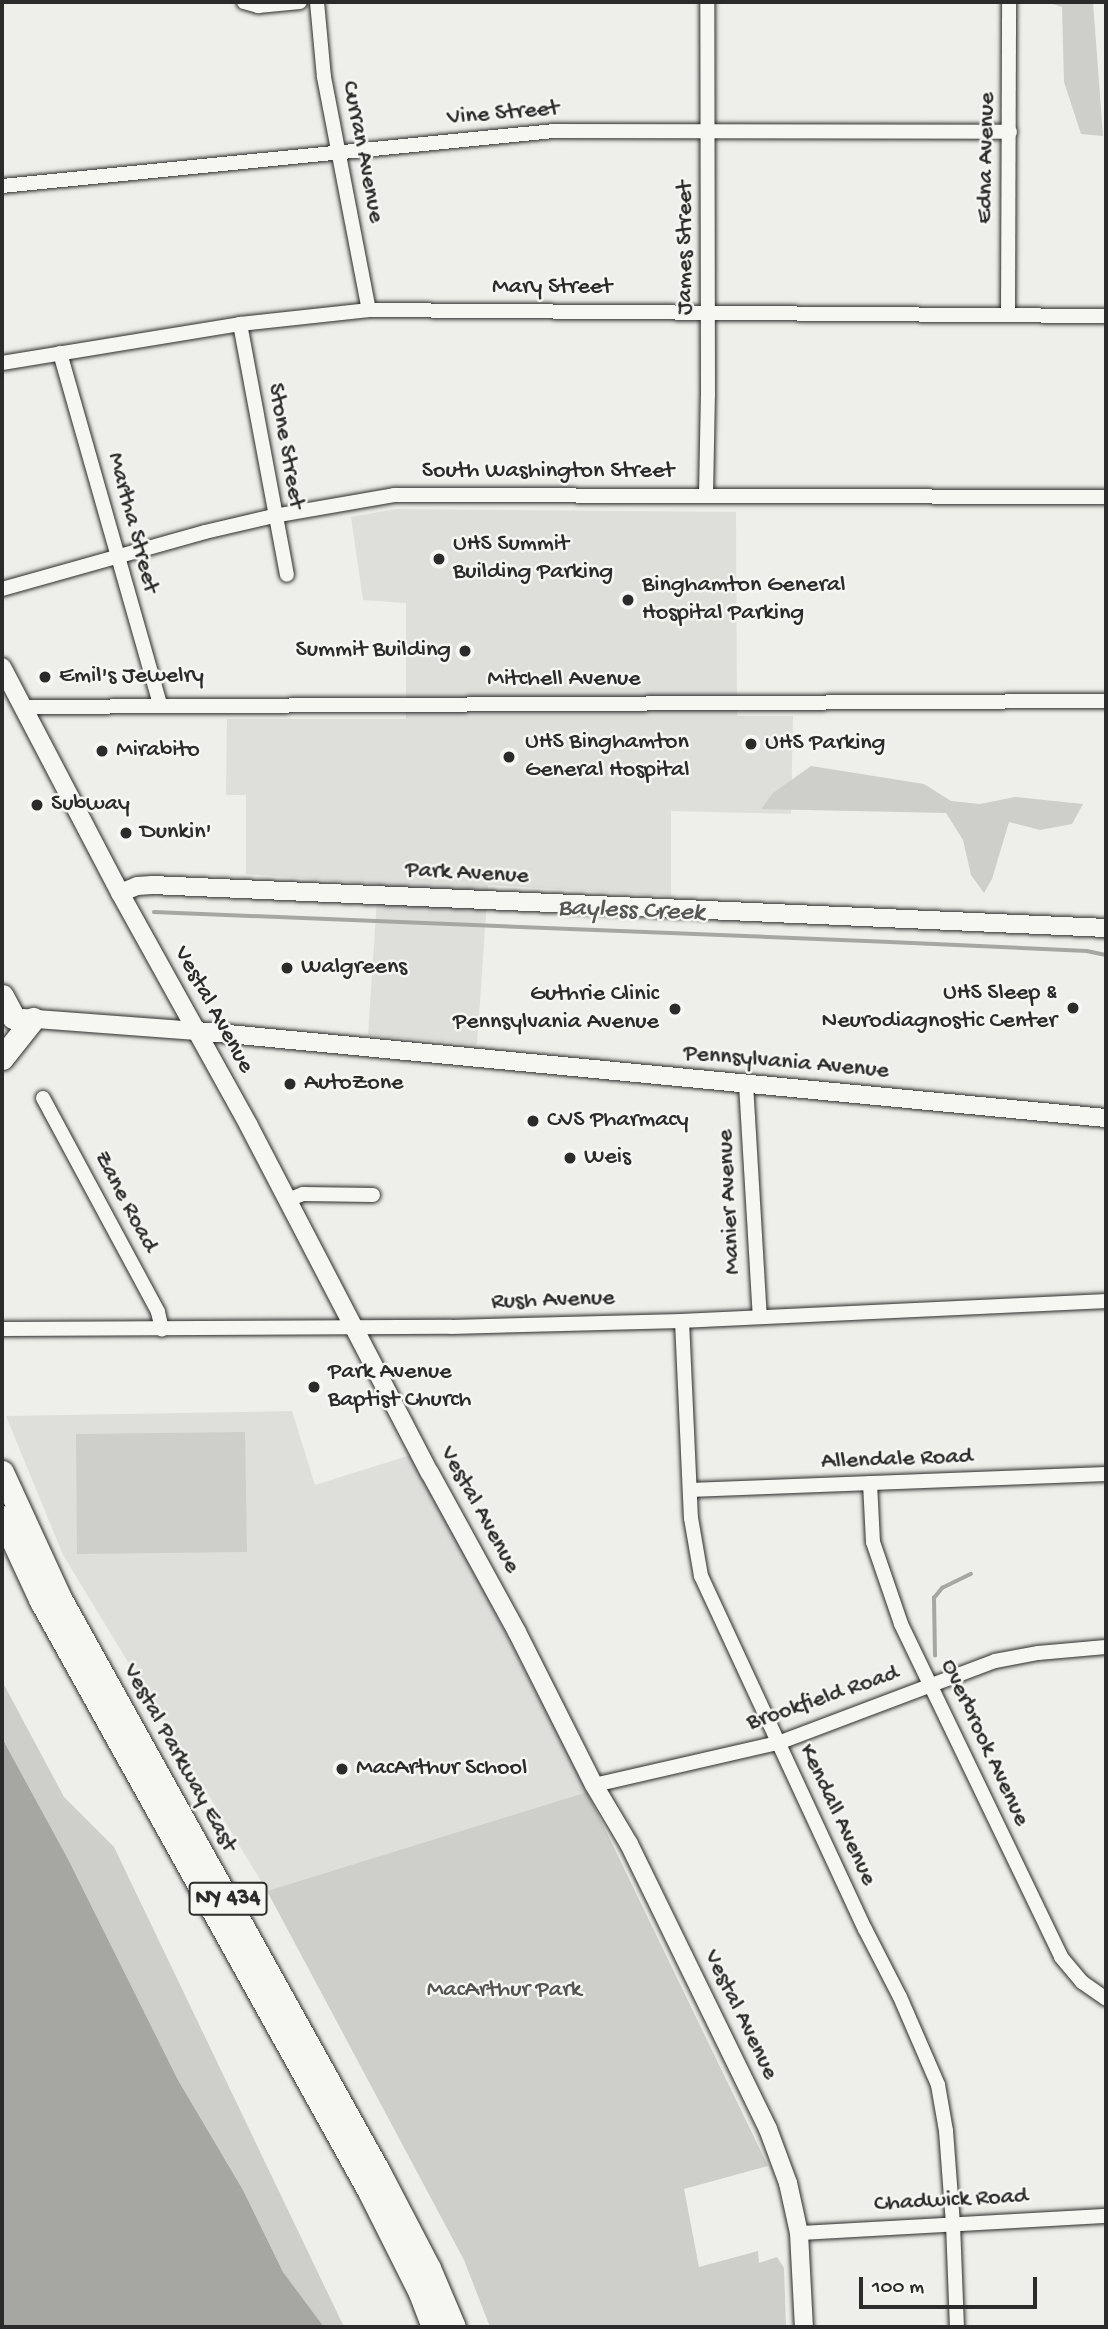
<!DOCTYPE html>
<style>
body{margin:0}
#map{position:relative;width:1108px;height:2329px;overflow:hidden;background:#eeeeea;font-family:"Gochi Hand",sans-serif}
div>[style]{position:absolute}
.built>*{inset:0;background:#dededb}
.green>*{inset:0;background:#cececa}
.water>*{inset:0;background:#a6a6a3}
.stream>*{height:3.5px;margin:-1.75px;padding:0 1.75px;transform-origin:1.75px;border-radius:1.75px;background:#a6a6a3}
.roads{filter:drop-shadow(0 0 2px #2b2b2b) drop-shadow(0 0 2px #2b2b2b)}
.minor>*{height:14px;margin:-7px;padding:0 7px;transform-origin:7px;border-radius:7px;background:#f6f6f2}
.tertiary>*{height:18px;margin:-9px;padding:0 9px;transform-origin:9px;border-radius:9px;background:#f6f6f2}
.primary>*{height:23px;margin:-11.5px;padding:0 11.5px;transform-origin:11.5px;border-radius:11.5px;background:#f6f6f2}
.dots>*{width:19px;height:19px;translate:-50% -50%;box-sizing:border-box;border:4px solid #f6f6f2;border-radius:50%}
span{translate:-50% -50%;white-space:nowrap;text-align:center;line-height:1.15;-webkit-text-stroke:5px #f6f6f2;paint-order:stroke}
.shield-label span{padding:2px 5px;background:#f6f6f2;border:2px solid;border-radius:5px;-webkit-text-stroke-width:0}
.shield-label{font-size:23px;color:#2b2b2b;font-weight:700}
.street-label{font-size:24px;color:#2b2b2b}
.poi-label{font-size:24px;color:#2b2b2b}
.left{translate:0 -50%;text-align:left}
.right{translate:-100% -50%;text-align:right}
.park-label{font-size:24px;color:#545453}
.water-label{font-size:26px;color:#565655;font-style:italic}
.frame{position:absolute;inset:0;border:4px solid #2b2b2b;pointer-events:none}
.scale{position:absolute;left:859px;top:2277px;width:178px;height:32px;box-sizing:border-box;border:4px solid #2b2b2b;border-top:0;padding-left:9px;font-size:21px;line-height:24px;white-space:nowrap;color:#2b2b2b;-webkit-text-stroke:5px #f6f6f2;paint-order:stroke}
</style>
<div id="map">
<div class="built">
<i style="clip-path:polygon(396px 509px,736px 512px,737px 716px,793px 716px,791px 814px,671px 811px,671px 896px,488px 885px,477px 1045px,368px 1035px,378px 884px,246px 874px,246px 795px,226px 795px,227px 719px,406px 719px,406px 603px,363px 600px,351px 517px)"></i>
<i style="clip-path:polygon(292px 1411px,315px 1485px,414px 1454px,587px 1792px,267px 1891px,63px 1555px,6px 1416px)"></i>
</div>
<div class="green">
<i style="clip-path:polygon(1047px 2px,1093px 2px,1103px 136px,1081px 134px,1064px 82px,1062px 7px)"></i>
<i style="clip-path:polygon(811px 766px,924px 784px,951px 801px,980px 804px,1015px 797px,1083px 804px,1072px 824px,1040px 830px,1009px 822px,992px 879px,984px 893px,971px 875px,963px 840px,946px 813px,761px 809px,773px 793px)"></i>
<i style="clip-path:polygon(245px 1432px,247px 1552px,77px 1554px,76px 1434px)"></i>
<i style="clip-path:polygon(2px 1681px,64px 1797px,114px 1847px,344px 2327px,324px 2327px,283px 2272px,243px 2190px,178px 2080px,68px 1859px,2px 1738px)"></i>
<i style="clip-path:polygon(587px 1792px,768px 2166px,684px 2189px,699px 2267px,758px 2251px,759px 2263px,777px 2257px,784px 2268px,786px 2327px,490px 2327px,464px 2260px,267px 1891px)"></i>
</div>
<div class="water">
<i style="clip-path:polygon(2px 1738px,68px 1859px,178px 2080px,243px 2190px,283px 2272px,324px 2327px,2px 2327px)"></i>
</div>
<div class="stream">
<i style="left:154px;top:912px;width:737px;rotate:2.33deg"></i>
<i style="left:890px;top:942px;width:197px;rotate:2.6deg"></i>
<i style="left:1087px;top:951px;width:19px;rotate:12deg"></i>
<i style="left:935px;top:1656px;width:58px;rotate:-91deg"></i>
<i style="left:934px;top:1598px;width:13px;rotate:-51deg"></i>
<i style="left:942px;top:1588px;width:32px;rotate:-26deg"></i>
</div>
<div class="roads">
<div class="minor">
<i style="left:244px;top:2px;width:15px;rotate:16deg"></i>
<i style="left:258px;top:6px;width:42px;rotate:-5.4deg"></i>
<i style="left:317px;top:2px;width:75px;rotate:84.7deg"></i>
<i style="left:324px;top:77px;width:237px;rotate:79.1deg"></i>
<i style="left:2px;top:186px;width:555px;rotate:-5.69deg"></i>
<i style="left:554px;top:131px;width:456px;rotate:0.1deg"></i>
<i style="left:1008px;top:315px;width:313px;rotate:-89.8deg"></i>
<i style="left:240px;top:324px;width:255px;rotate:79.4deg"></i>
<i style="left:60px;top:353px;width:366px;rotate:74.1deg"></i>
<i style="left:2px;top:363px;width:241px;rotate:-9.3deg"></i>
<i style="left:240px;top:324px;width:130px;rotate:-6.2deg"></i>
<i style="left:369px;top:310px;width:737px;rotate:0.47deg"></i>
<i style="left:706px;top:495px;width:100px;rotate:-88.9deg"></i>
<i style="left:708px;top:395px;width:393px;rotate:-90.1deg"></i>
<i style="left:2px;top:589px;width:211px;rotate:-15.7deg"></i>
<i style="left:205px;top:532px;width:71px;rotate:-13.1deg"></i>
<i style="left:274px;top:516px;width:122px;rotate:-9.9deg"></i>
<i style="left:394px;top:495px;width:712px;rotate:0.16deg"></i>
<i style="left:22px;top:707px;width:1084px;rotate:-0.32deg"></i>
<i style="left:746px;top:1084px;width:233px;rotate:86.6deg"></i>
<i style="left:43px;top:1098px;width:243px;rotate:61.7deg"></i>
<i style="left:158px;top:1312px;width:18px;rotate:77deg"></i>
<i style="left:288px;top:1200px;width:16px;rotate:-22deg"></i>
<i style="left:303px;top:1194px;width:70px;rotate:0.8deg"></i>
<i style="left:682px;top:1321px;width:197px;rotate:87.4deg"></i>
<i style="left:691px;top:1518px;width:59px;rotate:80.2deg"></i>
<i style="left:701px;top:1576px;width:389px;rotate:65.1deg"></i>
<i style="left:865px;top:1929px;width:76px;rotate:62.8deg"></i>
<i style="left:900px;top:1997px;width:96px;rotate:66.6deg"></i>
<i style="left:938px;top:2085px;width:47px;rotate:80.1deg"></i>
<i style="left:946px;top:2131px;width:93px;rotate:85.7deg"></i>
<i style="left:953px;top:2224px;width:103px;rotate:87.8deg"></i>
<i style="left:2px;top:1329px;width:449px;rotate:-0.3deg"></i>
<i style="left:451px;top:1327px;width:231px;rotate:-1.5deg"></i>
<i style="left:682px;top:1321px;width:424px;rotate:-2.7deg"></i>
<i style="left:870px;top:1483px;width:59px;rotate:87.1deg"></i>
<i style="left:873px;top:1542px;width:87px;rotate:71.1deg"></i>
<i style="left:901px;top:1624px;width:369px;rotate:64.3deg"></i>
<i style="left:1061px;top:1957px;width:33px;rotate:50deg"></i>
<i style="left:1082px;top:1982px;width:29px;rotate:35deg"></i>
<i style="left:690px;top:1490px;width:416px;rotate:-2.2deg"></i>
<i style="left:594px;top:1785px;width:189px;rotate:-12.9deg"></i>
<i style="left:778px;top:1743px;width:232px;rotate:-20.7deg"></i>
<i style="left:995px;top:1661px;width:44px;rotate:-10.5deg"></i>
<i style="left:1038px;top:1653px;width:68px;rotate:-5deg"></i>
<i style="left:799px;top:2233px;width:307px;rotate:-3.2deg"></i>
</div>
<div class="tertiary">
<i style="left:2px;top:667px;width:255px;rotate:62.4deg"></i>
<i style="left:120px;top:893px;width:266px;rotate:61deg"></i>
<i style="left:249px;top:1126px;width:391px;rotate:62.5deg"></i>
<i style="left:430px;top:1473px;width:181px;rotate:61.3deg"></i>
<i style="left:517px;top:1632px;width:171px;rotate:63.3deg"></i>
<i style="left:594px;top:1785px;width:69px;rotate:59.3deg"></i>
<i style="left:629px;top:1844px;width:317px;rotate:64deg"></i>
<i style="left:768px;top:2129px;width:58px;rotate:69.7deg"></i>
<i style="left:788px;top:2183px;width:51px;rotate:77.6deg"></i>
<i style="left:799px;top:2233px;width:94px;rotate:87deg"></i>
<i style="left:120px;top:893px;width:18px;rotate:-22deg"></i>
<i style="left:137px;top:886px;width:15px;rotate:-4deg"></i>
<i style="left:152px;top:885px;width:955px;rotate:2.58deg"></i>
<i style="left:23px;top:1018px;width:174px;rotate:4.3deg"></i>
<i style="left:197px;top:1031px;width:913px;rotate:5.47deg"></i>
</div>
<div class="primary">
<i style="left:2px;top:996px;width:24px;rotate:62deg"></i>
<i style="left:2px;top:1058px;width:50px;rotate:-51.5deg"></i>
<i style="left:2px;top:1472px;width:141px;rotate:65.3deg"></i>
<i style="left:61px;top:1600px;width:654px;rotate:60.93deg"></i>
<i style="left:379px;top:2172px;width:108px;rotate:62.5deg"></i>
<i style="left:429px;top:2268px;width:64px;rotate:67deg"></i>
<i style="left:2px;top:1517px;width:93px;rotate:65.1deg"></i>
<i style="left:41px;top:1601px;width:675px;rotate:60.93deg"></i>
<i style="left:369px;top:2191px;width:114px;rotate:63.4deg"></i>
<i style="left:420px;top:2293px;width:36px;rotate:69deg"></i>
</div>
</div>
<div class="dots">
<i style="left:439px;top:559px;background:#2b2b2b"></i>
<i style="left:628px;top:600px;background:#2b2b2b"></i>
<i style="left:465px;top:651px;background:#2b2b2b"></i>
<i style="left:45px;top:677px;background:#2b2b2b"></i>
<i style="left:751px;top:744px;background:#2b2b2b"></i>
<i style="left:102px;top:751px;background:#2b2b2b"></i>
<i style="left:509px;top:757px;background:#2b2b2b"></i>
<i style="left:37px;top:805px;background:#2b2b2b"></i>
<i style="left:126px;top:833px;background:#2b2b2b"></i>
<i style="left:287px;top:968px;background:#2b2b2b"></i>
<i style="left:1073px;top:1008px;background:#2b2b2b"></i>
<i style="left:675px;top:1009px;background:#2b2b2b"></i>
<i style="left:290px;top:1084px;background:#2b2b2b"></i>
<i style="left:533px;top:1121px;background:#2b2b2b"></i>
<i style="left:570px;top:1158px;background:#2b2b2b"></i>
<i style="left:314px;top:1387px;background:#2b2b2b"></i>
<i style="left:342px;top:1769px;background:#2b2b2b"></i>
</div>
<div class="shield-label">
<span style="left:228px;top:1899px">NY 434</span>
</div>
<div class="street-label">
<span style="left:503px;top:114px;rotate:-5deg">Vine Street</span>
<span style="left:362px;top:152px;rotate:79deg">Curran Avenue</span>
<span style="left:987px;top:158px;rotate:-89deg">Edna Avenue</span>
<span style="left:686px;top:248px;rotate:-90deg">James Street</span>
<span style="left:552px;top:288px">Mary Street</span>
<span style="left:285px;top:446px;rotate:80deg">Stone Street</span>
<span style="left:548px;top:472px">South Washington Street</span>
<span style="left:132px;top:523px;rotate:75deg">Martha Street</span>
<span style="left:564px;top:680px">Mitchell Avenue</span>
<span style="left:467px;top:874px;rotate:3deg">Park Avenue</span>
<span style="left:213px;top:1010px;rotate:61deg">Vestal Avenue</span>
<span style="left:786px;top:1063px;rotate:5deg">Pennsylvania Avenue</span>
<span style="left:125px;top:1202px;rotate:62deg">Zane Road</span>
<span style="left:730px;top:1202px;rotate:-93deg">Manier Avenue</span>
<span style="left:553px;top:1301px;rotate:-2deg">Rush Avenue</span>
<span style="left:897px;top:1460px;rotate:-2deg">Allendale Road</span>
<span style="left:479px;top:1510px;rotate:61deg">Vestal Avenue</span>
<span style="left:823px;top:1699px;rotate:-19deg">Brookfield Road</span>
<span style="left:984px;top:1743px;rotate:65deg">Overbrook Avenue</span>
<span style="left:179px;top:1758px;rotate:61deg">Vestal Parkway East</span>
<span style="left:837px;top:1815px;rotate:65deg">Kendall Avenue</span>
<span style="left:740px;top:2015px;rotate:64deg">Vestal Avenue</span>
<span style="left:951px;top:2201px;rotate:-3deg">Chadwick Road</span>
</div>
<div class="poi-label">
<span class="left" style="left:453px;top:559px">UHS Summit<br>Building Parking</span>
<span class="left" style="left:642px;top:600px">Binghamton General<br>Hospital Parking</span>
<span class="right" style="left:451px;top:651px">Summit Building</span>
<span class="left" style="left:59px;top:677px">Emil's Jewelry</span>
<span class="left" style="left:525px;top:757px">UHS Binghamton<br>General Hospital</span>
<span class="left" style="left:765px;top:744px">UHS Parking</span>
<span class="left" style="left:116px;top:751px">Mirabito</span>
<span class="left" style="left:51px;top:805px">Subway</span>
<span class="left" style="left:140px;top:833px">Dunkin'</span>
<span class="left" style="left:301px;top:968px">Walgreens</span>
<span class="right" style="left:1057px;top:1008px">UHS Sleep &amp;<br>Neurodiagnostic Center</span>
<span class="right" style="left:659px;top:1009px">Guthrie Clinic<br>Pennsylvania Avenue</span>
<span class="left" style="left:304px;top:1084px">AutoZone</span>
<span class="left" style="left:547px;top:1121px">CVS Pharmacy</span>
<span class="left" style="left:584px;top:1158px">Weis</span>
<span class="left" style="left:328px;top:1387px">Park Avenue<br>Baptist Church</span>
<span class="left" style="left:356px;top:1769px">MacArthur School</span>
</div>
<div class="park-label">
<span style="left:504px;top:1991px">MacArthur Park</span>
</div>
<div class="water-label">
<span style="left:631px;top:912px;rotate:2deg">Bayless Creek</span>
</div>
<div class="frame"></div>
<div class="scale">100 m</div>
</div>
